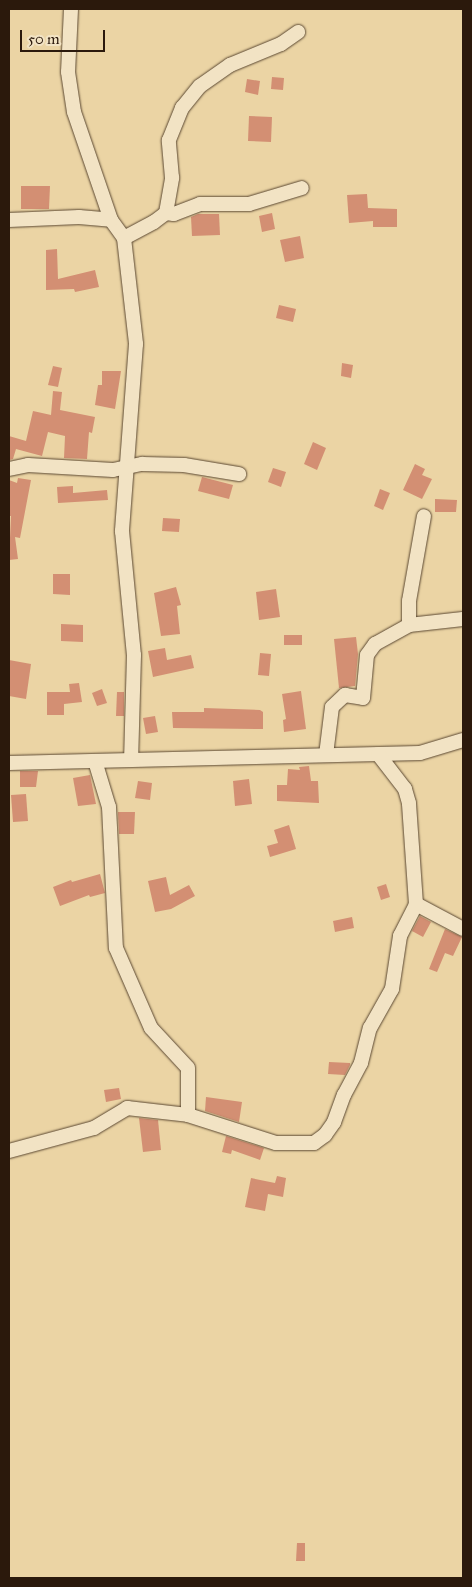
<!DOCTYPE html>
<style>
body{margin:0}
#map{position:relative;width:472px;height:1587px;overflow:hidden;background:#ebd4a4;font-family:"IM FELL Great Primer",serif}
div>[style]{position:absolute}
.building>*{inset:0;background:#d38f73}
.roads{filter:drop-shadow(0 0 1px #5b4832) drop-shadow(0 0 1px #5b4832)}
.minor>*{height:14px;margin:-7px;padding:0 7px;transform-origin:7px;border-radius:7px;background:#f2e3c4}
span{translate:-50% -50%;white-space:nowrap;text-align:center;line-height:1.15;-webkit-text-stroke:4.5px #f2e3c4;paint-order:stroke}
.frame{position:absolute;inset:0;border:10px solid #2b190c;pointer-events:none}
.scale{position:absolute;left:20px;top:30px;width:85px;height:22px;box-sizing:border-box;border:2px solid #2b190c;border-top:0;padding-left:6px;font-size:15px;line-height:18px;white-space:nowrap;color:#2b190c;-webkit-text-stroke:4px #f2e3c4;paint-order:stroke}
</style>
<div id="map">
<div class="building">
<i style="clip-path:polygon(272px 77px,284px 78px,283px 90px,271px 89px)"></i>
<i style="clip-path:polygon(247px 79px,260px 81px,258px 95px,245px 92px)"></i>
<i style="clip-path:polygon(249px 116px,272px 117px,271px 142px,248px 141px)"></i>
<i style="clip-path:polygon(21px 186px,50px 186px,49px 209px,21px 209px)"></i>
<i style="clip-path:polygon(367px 194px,368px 208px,397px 209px,397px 227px,373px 227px,373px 221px,349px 223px,347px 195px)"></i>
<i style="clip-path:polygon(272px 213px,275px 229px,262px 232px,259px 216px)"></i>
<i style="clip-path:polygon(198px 214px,219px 214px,220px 235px,192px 236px,191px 217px)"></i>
<i style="clip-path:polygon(300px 236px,304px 258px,285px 262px,280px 240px)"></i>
<i style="clip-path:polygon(57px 249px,58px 279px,95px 270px,99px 287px,75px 292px,74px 289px,46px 290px,46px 250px)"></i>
<i style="clip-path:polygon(279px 305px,296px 309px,293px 322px,276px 318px)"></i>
<i style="clip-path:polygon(342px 363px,353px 365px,351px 378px,341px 376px)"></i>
<i style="clip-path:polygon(53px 366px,62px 368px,58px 387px,48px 385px)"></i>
<i style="clip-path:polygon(102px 371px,121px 371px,115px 409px,95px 405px,98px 385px,102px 385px)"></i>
<i style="clip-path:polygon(53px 391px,62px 392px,60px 410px,95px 417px,92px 433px,89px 432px,87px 459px,64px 458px,65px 436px,48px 432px,42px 456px,16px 449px,13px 459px,9px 460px,9px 436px,26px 441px,33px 411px,51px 415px)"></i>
<i style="clip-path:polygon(313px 442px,326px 448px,317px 470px,304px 464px)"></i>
<i style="clip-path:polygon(415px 464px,425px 469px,422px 475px,432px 479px,422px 499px,403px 490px)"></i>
<i style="clip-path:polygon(273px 468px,286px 472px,281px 487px,268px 482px)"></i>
<i style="clip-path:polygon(202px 477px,233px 485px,229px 499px,198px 491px)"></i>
<i style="clip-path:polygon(18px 478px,31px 480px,20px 538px,15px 537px,18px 559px,9px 560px,11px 516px,9px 516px,9px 480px,17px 483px)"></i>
<i style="clip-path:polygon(73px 486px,73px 493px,107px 490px,108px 500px,58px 503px,57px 487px)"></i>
<i style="clip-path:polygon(380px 489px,390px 493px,383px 510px,374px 506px)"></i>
<i style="clip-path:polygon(435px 499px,457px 500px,456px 512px,435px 512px)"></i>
<i style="clip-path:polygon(163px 518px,180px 519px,179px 532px,162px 531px)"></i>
<i style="clip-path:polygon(53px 574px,70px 574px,70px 595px,53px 594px)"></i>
<i style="clip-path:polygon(176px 587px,181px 605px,177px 606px,180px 634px,161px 636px,154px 593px)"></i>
<i style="clip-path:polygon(276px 589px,280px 617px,259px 620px,256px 592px)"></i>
<i style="clip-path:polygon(61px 624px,83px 625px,83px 642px,61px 641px)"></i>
<i style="clip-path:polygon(284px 635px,302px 635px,302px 645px,284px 645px)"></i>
<i style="clip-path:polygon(356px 637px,358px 654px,355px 686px,339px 688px,334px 639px)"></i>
<i style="clip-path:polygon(165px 648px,167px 660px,191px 655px,194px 668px,153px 677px,148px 651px)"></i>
<i style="clip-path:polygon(260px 653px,271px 654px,269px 676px,258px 675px)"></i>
<i style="clip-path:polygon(9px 660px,31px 664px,26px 699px,9px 696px)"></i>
<i style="clip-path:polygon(79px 683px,82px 702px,64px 704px,64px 715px,47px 715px,47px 692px,70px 692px,69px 684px)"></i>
<i style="clip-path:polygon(102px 689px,107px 703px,97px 706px,92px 693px)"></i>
<i style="clip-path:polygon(301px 691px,306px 729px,284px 732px,283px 720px,286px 719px,282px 694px)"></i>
<i style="clip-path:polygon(117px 692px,124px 692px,124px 716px,116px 716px)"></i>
<i style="clip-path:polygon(204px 708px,260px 710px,263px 712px,263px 729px,173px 728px,172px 712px,204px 712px)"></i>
<i style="clip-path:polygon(155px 716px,158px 732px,146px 734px,143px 718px)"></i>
<i style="clip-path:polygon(309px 766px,311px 781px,318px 781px,319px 803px,277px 801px,277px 785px,287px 785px,288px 769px,300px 770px,299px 767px)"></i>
<i style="clip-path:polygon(20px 771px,38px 771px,36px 787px,20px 787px)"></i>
<i style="clip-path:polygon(90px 775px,96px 804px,78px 806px,73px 778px)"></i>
<i style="clip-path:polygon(249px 779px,252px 804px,235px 806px,233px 781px)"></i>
<i style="clip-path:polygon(138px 781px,152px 783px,150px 800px,135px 798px)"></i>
<i style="clip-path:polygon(26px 794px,28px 821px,13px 822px,11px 795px)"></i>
<i style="clip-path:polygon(118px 812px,135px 812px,134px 834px,119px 834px)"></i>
<i style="clip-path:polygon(289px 825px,296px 849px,270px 857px,267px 846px,278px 843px,274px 830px)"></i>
<i style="clip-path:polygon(100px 874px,105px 893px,90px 897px,89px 895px,60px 906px,53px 887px,71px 880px,72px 882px)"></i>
<i style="clip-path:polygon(166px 877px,170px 895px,189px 885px,195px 896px,171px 909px,155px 912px,148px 881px)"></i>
<i style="clip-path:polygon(386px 884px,390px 897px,381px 900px,377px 887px)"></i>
<i style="clip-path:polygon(420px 916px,431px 922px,423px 937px,412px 931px)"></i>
<i style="clip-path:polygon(352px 917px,354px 928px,335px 932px,333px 921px)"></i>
<i style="clip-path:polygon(445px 929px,462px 937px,453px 956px,445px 953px,437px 972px,429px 969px)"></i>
<i style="clip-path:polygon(329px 1062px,350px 1063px,350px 1065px,345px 1075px,328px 1074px)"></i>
<i style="clip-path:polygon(119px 1088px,121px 1099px,106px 1102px,104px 1090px)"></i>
<i style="clip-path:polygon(206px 1097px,242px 1102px,239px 1122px,205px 1111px)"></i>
<i style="clip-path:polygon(139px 1118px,158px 1120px,161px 1150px,143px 1152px)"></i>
<i style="clip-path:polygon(226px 1136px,264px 1148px,260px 1160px,232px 1150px,231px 1154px,222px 1152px)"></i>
<i style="clip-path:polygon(277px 1176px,286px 1178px,283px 1197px,268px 1194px,265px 1211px,245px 1207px,251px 1178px,275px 1183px)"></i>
<i style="clip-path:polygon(297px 1543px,305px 1543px,305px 1561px,296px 1561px)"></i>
</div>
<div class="roads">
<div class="minor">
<i style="left:71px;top:9px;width:63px;rotate:92.7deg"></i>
<i style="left:68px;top:72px;width:40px;rotate:81.5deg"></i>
<i style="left:74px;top:112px;width:114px;rotate:71.1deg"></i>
<i style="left:111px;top:220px;width:22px;rotate:54deg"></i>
<i style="left:124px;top:238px;width:107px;rotate:83.5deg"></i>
<i style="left:136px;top:344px;width:188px;rotate:94.3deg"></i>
<i style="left:122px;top:531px;width:125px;rotate:84.5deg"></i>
<i style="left:134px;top:655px;width:105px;rotate:91.6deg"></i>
<i style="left:166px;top:213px;width:8px;rotate:7deg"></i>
<i style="left:174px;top:214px;width:28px;rotate:-21deg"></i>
<i style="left:200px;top:204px;width:49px"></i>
<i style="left:249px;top:204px;width:55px;rotate:-16.8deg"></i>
<i style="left:9px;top:220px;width:70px;rotate:-2.5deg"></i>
<i style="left:79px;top:217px;width:32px;rotate:5deg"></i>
<i style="left:124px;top:238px;width:34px;rotate:-28deg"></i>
<i style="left:154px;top:222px;width:15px;rotate:-37deg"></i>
<i style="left:166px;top:213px;width:36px;rotate:-80deg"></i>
<i style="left:172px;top:178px;width:38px;rotate:-95deg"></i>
<i style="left:169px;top:140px;width:35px;rotate:-68deg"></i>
<i style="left:182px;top:108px;width:28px;rotate:-51deg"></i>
<i style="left:200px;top:86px;width:37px;rotate:-35deg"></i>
<i style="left:230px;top:65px;width:55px;rotate:-22.4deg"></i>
<i style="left:281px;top:44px;width:21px;rotate:-35deg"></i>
<i style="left:9px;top:469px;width:19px;rotate:-12deg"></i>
<i style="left:28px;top:465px;width:85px;rotate:3.4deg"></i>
<i style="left:113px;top:470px;width:30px;rotate:-12deg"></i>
<i style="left:142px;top:464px;width:42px;rotate:1.4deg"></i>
<i style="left:184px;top:465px;width:56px;rotate:9.3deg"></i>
<i style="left:409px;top:625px;width:24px;rotate:-90deg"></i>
<i style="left:409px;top:601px;width:86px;rotate:-80deg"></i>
<i style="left:326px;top:755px;width:48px;rotate:-82.9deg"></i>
<i style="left:332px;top:707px;width:18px;rotate:-43deg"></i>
<i style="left:345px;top:695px;width:18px;rotate:9deg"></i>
<i style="left:363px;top:698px;width:43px;rotate:-84.7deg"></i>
<i style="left:367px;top:655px;width:14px;rotate:-54deg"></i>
<i style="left:375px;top:644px;width:39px;rotate:-29deg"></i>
<i style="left:409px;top:625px;width:54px;rotate:-6.3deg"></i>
<i style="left:95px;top:761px;width:48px;rotate:73.1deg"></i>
<i style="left:109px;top:807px;width:141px;rotate:87.2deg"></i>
<i style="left:116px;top:948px;width:87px;rotate:66.4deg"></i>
<i style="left:151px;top:1028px;width:54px;rotate:47.2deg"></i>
<i style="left:188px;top:1068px;width:47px;rotate:90deg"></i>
<i style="left:9px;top:763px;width:411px;rotate:-1.4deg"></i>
<i style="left:420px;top:753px;width:45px;rotate:-16.8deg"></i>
<i style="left:416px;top:904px;width:53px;rotate:28deg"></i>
<i style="left:9px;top:1151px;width:88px;rotate:-15.1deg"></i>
<i style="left:94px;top:1128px;width:39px;rotate:-31deg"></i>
<i style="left:127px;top:1108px;width:61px;rotate:6.5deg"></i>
<i style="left:188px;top:1115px;width:92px;rotate:17.7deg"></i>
<i style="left:276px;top:1143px;width:38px"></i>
<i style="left:314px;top:1143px;width:14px;rotate:-36deg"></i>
<i style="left:325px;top:1135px;width:16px;rotate:-55deg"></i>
<i style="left:334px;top:1122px;width:29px;rotate:-70deg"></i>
<i style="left:344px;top:1095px;width:36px;rotate:-62deg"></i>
<i style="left:361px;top:1063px;width:36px;rotate:-76deg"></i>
<i style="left:370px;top:1028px;width:45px;rotate:-60.6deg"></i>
<i style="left:392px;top:989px;width:54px;rotate:-81.4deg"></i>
<i style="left:400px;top:936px;width:36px;rotate:-63deg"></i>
<i style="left:416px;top:904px;width:101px;rotate:-94deg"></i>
<i style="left:409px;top:803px;width:15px;rotate:-106deg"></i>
<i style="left:405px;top:789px;width:44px;rotate:-127.6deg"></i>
</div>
</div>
<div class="frame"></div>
<div class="scale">50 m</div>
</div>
